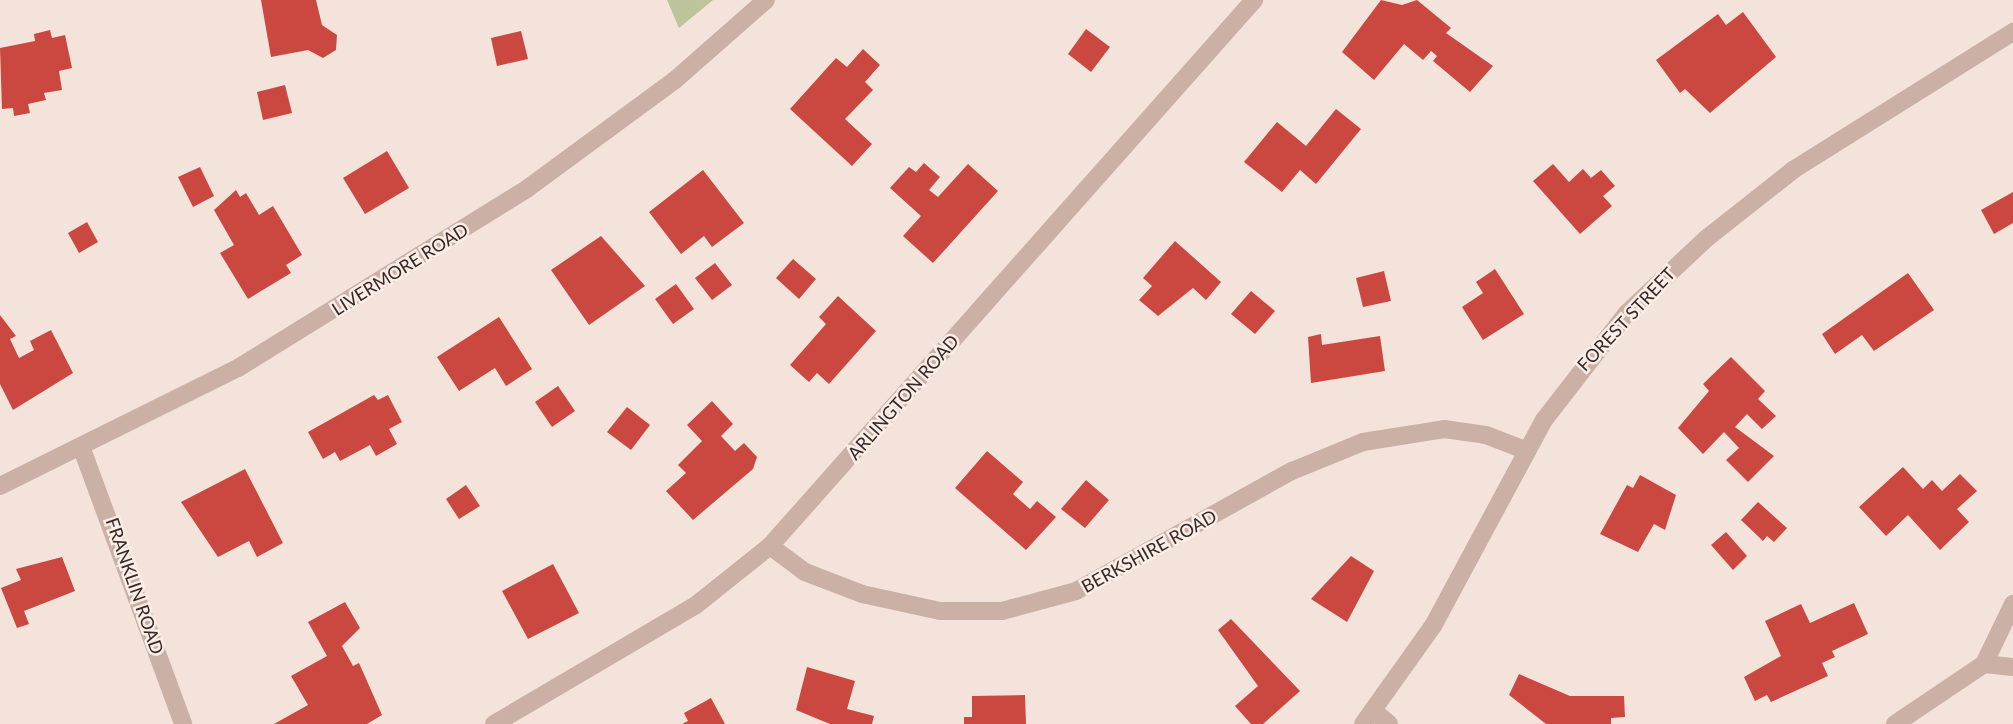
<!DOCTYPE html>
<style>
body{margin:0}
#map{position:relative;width:2013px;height:724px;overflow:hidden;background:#f3e3db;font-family:Lato,sans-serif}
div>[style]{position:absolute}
.green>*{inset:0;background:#bdc39a}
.building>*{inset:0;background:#cb4841}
.minor>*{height:18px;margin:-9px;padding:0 9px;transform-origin:9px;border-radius:9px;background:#cbb0a6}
.tertiary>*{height:18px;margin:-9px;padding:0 9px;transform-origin:9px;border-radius:9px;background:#cbb0a6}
span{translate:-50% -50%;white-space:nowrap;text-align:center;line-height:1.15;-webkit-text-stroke:5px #faeee7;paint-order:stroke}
.street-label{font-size:18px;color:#372927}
</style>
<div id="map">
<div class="green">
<i style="clip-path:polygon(667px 0,713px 0,679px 28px)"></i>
</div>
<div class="building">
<i style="clip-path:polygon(261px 0,316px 0,322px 25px,337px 35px,336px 50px,323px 58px,308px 50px,271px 57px)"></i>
<i style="clip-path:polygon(1381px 0,1402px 5px,1417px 0,1451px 28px,1446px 33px,1493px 66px,1470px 92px,1433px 61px,1437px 56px,1431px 51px,1423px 60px,1404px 44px,1374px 80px,1342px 52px)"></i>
<i style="clip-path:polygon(1743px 12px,1776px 57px,1710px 113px,1685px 89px,1680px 93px,1656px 60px,1718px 14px,1726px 25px)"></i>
<i style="clip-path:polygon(1086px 29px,1110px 47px,1091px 72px,1068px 54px)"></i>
<i style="clip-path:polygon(50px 30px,52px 38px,65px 35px,72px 68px,59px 71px,62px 90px,44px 93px,46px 100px,28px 104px,30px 113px,14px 116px,13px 108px,2px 109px,0 48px,35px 41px,34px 34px)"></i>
<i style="clip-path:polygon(521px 31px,528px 59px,497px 66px,491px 38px)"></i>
<i style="clip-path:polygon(863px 49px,880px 65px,865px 82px,873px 90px,845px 119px,872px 144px,852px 166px,790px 109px,836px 58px,847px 67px)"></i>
<i style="clip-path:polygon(285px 85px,292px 113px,263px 120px,257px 92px)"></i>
<i style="clip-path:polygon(1336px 109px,1361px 129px,1316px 184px,1300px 170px,1282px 192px,1244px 162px,1277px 122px,1306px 146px)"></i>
<i style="clip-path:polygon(387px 151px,409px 188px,365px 214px,343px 178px)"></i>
<i style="clip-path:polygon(924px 163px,940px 177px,929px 190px,938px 197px,968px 164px,998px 191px,933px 263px,903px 236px,921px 216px,890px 188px,909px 167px,916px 172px)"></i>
<i style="clip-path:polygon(1553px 164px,1569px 182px,1583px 169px,1591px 178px,1601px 170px,1615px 186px,1603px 196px,1612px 206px,1580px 234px,1533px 181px)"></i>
<i style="clip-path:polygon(200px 167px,214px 196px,193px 207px,178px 177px)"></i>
<i style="clip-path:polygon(703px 170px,744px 223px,712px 247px,704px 236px,681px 254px,649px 212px)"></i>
<i style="clip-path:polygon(236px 190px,240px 197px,246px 193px,259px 215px,273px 206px,302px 255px,286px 265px,291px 273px,248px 299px,220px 253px,234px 245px,214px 210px)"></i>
<i style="clip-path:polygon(2013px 192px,2013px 223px,1994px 234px,1981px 210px)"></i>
<i style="clip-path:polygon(87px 222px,98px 242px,79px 253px,68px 233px)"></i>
<i style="clip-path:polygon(601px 236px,645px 286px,589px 325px,551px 270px)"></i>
<i style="clip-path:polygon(1175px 241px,1221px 282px,1206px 300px,1193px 288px,1158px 316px,1139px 300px,1152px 286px,1143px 278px)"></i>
<i style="clip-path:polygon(793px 259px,816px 279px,799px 299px,776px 278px)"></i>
<i style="clip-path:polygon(715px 263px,732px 285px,712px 300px,695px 278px)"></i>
<i style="clip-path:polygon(1495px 269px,1524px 314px,1483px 340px,1462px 307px,1483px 293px,1476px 282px)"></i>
<i style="clip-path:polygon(1384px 271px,1391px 301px,1363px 307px,1356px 278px)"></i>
<i style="clip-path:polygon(1908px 273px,1934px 310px,1874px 351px,1862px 335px,1835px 354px,1822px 334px)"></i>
<i style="clip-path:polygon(676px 284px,694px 309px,673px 324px,655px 299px)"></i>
<i style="clip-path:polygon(1251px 291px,1275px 311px,1255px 334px,1231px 314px)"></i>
<i style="clip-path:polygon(838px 296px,876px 331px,829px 384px,817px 373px,809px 382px,790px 365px,826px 324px,819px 317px)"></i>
<i style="clip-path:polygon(0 315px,16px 336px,10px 339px,19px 358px,34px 350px,30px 341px,51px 330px,73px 373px,13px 410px,0 384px)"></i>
<i style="clip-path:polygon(499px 317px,532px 369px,506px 386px,495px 368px,459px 391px,437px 357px)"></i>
<i style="clip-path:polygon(1321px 334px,1322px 345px,1380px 336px,1385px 371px,1311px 383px,1308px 337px)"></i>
<i style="clip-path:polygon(1731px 357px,1765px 391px,1758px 399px,1776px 416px,1762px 429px,1747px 414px,1735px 427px,1774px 456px,1748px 482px,1726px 460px,1739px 448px,1724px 432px,1703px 454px,1678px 428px,1709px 391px,1703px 384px)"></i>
<i style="clip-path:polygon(558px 386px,575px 411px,552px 427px,535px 402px)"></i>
<i style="clip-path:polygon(374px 395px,378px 400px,388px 395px,402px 422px,389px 429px,397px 444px,376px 456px,370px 445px,340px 461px,335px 452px,323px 459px,308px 432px)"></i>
<i style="clip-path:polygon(712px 401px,733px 424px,721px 436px,735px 451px,744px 443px,757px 457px,753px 469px,693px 520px,666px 491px,686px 473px,678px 465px,702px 441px,687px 425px)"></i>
<i style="clip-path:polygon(627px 407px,650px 425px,631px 450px,607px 432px)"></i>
<i style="clip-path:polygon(987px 451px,1023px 482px,1013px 494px,1030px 509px,1037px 501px,1056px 517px,1026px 550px,955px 488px)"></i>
<i style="clip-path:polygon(1903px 467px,1923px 489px,1932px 480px,1942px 491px,1960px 474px,1977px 491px,1957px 509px,1969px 522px,1940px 550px,1908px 515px,1886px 536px,1859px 507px)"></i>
<i style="clip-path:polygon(245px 469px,283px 543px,257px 557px,249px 541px,218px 557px,181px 502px)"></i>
<i style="clip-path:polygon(1640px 475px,1676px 495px,1665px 530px,1654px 524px,1638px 552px,1600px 534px,1627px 485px,1633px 488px)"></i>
<i style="clip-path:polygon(1086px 480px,1109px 500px,1085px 528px,1061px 509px)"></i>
<i style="clip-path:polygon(466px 485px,480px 506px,459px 519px,446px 499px)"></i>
<i style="clip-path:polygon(1758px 502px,1787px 528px,1774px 542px,1767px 536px,1763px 541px,1741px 520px)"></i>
<i style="clip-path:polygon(1726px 532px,1747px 556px,1733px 570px,1711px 545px)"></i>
<i style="clip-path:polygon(1351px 556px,1374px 571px,1347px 622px,1311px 599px)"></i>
<i style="clip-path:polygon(62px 557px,75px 591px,24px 611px,29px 624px,17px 628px,1px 588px,21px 580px,16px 569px)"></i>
<i style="clip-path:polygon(553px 564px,579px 613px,528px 639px,502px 591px)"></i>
<i style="clip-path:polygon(345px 602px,360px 628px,342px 646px,353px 666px,359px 663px,382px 715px,367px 724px,274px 724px,308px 705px,291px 676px,327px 656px,308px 622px)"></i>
<i style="clip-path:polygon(1854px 603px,1868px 634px,1832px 651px,1835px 657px,1822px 663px,1828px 676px,1771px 702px,1767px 695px,1755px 701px,1744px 677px,1781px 656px,1765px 621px,1801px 604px,1810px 623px)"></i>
<i style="clip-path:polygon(1231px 619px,1300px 691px,1263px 724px,1251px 724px,1235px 706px,1258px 686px,1218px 630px)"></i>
<i style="clip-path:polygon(807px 667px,855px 681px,847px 709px,874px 716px,872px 724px,830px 724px,796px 710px)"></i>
<i style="clip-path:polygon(1519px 674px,1570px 696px,1624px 696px,1625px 717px,1611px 718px,1611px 724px,1546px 724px,1509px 695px)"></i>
<i style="clip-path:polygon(1025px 695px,1026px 724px,964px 724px,964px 717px,972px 717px,972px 696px)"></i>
<i style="clip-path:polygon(711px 698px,725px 724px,682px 724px,688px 721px,684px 713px)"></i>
</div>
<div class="minor">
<i style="left:82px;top:449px;width:293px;rotate:69.8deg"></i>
<i style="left:0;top:486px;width:266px;rotate:-26.4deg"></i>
<i style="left:238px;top:368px;width:341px;rotate:-31.8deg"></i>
<i style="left:528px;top:188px;width:182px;rotate:-36.3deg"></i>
<i style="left:675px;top:80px;width:121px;rotate:-41.3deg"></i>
<i style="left:770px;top:546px;width:44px;rotate:36.6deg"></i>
<i style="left:805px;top:572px;width:61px;rotate:21.1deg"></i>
<i style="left:862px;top:594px;width:80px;rotate:12.3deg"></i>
<i style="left:940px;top:611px;width:62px"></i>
<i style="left:1002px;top:611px;width:77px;rotate:-15.1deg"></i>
<i style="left:1076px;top:591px;width:247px;rotate:-29.1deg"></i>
<i style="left:1292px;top:471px;width:77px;rotate:-22.2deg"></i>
<i style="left:1363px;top:442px;width:82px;rotate:-9.1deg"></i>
<i style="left:1444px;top:429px;width:42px;rotate:8.1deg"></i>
<i style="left:1486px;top:435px;width:42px;rotate:21deg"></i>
<i style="left:1984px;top:664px;width:29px;rotate:6deg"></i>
<i style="left:1374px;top:711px;width:20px;rotate:41deg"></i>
<i style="left:494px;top:724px;width:234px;rotate:-30.5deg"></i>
<i style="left:696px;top:605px;width:95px;rotate:-38.6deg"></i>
<i style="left:770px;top:546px;width:730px;rotate:-48.44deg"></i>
<i style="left:1895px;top:724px;width:107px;rotate:-34deg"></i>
<i style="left:1984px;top:664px;width:67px;rotate:-64.2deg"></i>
</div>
<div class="tertiary">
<i style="left:1363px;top:724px;width:120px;rotate:-54.5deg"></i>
<i style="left:1433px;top:626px;width:234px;rotate:-61.7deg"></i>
<i style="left:1544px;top:420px;width:135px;rotate:-52.2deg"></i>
<i style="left:1627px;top:313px;width:110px;rotate:-43.2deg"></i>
<i style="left:1707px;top:238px;width:110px;rotate:-38.3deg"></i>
<i style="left:1793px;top:170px;width:260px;rotate:-32.1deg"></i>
</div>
<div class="street-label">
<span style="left:400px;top:269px;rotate:-32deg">LIVERMORE ROAD</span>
<span style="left:1626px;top:319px;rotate:-47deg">FOREST STREET</span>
<span style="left:903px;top:397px;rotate:-49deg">ARLINGTON ROAD</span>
<span style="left:1149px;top:551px;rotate:-29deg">BERKSHIRE ROAD</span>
<span style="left:135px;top:586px;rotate:71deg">FRANKLIN ROAD</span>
</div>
</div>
